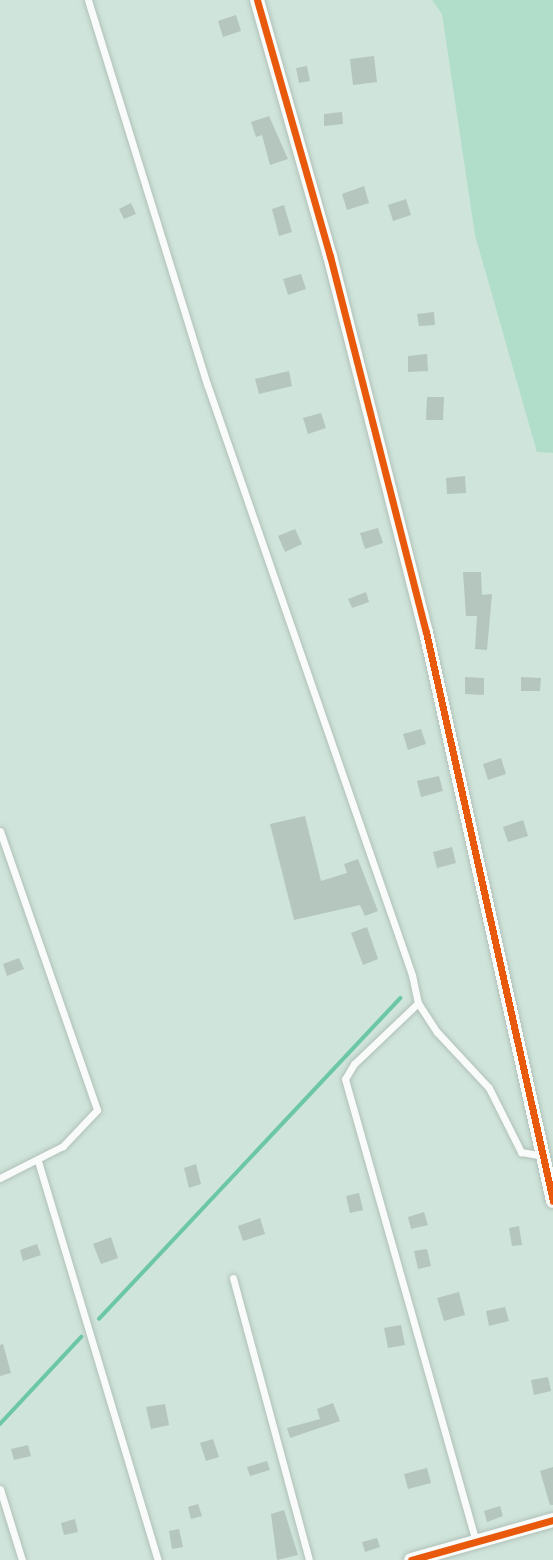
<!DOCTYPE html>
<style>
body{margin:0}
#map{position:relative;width:553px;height:1560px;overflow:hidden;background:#cfe4da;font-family:"Source Serif 4",serif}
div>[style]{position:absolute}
.green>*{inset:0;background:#b1deca}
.stream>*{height:3.5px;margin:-1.75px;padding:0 1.75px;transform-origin:1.75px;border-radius:1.75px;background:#6bc7a6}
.building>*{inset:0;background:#b5c6be}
.roads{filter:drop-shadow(0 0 2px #b0c0b8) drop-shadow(0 0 2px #b0c0b8)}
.service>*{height:7px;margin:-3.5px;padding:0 3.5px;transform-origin:3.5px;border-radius:3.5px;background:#f8fbf9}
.minor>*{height:14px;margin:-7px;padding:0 7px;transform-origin:7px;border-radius:7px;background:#f8fbf9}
.cycleway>*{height:7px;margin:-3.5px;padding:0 3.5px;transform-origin:3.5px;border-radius:3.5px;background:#e8590c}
span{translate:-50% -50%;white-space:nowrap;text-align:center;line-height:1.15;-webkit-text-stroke:6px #fff;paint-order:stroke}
</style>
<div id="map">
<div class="green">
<i style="clip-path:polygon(432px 0,553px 0,553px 453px,537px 452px,475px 235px,442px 14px)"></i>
</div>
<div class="stream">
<i style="left:99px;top:1319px;width:440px;rotate:-46.8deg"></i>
<i style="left:0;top:1424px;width:119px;rotate:-47deg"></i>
</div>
<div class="building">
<i style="clip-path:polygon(236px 15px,241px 31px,223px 37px,218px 21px)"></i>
<i style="clip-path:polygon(374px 56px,377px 82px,353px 85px,350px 59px)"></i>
<i style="clip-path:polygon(307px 66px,310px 81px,299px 83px,296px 68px)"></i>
<i style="clip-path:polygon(342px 112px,343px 124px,324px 126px,324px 114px)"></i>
<i style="clip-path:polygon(269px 116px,288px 159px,270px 165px,262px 135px,256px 137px,251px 122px)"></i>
<i style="clip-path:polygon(364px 186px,369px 203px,347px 210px,342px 194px)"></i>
<i style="clip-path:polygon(406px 199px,411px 215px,393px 221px,388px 205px)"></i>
<i style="clip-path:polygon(131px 203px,136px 214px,124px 219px,119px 209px)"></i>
<i style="clip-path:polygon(284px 205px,292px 232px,279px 236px,272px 209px)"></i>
<i style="clip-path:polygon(301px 274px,306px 289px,288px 295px,283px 279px)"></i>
<i style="clip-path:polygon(434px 312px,435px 325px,419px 326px,417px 314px)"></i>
<i style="clip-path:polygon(427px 354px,428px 371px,408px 372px,408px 356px)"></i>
<i style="clip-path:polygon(289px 371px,292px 386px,259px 394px,255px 379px)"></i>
<i style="clip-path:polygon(427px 397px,444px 397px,443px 420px,426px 420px)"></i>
<i style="clip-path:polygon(321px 413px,326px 428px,308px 434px,303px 418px)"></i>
<i style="clip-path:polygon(465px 476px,466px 493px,447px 494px,446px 478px)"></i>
<i style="clip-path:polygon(378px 528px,383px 543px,365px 549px,360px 533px)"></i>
<i style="clip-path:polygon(295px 529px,302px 544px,285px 552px,278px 536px)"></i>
<i style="clip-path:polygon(463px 572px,481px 572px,482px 595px,492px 594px,487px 650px,475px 649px,477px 616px,466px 616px)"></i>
<i style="clip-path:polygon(366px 592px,369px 602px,352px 608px,348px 599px)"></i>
<i style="clip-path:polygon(465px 677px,484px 678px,484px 695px,465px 694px)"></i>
<i style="clip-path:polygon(521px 677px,541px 678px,540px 691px,521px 691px)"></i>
<i style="clip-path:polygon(421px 729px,426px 744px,408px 750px,403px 734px)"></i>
<i style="clip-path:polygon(501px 758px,506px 774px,488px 780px,483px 764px)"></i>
<i style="clip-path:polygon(439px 776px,443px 791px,421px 797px,417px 781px)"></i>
<i style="clip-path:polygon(305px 816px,321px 881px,347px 873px,344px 864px,358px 859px,378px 911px,365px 916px,360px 905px,294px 920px,270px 824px)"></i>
<i style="clip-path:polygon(523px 820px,528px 836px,508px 842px,503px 827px)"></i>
<i style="clip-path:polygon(452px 847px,456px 863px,437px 868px,433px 852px)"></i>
<i style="clip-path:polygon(367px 927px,378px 959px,363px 965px,351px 933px)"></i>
<i style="clip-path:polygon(19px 958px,24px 969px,7px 976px,3px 964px)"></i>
<i style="clip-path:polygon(196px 1164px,201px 1184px,189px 1188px,184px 1168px)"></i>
<i style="clip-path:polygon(359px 1193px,363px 1210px,350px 1213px,346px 1196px)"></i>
<i style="clip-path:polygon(424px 1212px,428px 1225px,411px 1229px,408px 1217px)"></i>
<i style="clip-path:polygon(260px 1218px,265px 1234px,243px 1241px,238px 1226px)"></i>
<i style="clip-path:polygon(519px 1226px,522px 1245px,512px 1246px,509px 1228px)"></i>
<i style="clip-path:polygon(111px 1237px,118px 1258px,101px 1264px,93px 1244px)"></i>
<i style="clip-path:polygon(37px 1244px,41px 1255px,23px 1261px,20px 1250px)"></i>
<i style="clip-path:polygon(427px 1249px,431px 1266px,418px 1269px,414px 1251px)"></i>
<i style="clip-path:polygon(459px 1292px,465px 1315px,444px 1321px,437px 1298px)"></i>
<i style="clip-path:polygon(505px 1307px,509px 1321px,489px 1326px,486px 1311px)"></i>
<i style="clip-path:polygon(401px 1325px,405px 1345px,388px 1348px,384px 1328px)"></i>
<i style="clip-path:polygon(3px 1344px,11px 1373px,0 1376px,0 1345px)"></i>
<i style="clip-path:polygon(548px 1377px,551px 1391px,534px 1395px,531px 1380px)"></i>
<i style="clip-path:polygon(333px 1403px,340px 1421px,290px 1438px,287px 1428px,320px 1419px,317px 1409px)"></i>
<i style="clip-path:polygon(165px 1404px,169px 1425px,151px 1429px,146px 1407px)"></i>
<i style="clip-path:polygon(213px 1439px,219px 1457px,206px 1461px,200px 1443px)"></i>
<i style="clip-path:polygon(28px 1445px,31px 1456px,14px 1460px,11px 1449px)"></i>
<i style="clip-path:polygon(267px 1461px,270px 1470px,250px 1476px,247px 1467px)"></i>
<i style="clip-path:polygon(553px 1467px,553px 1505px,550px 1505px,540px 1471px)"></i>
<i style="clip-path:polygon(427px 1468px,431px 1483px,408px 1489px,404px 1474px)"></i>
<i style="clip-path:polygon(198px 1504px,202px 1516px,191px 1519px,188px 1507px)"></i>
<i style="clip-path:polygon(500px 1506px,503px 1516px,487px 1522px,484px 1511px)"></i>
<i style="clip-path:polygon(284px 1510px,298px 1555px,277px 1560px,271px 1514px)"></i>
<i style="clip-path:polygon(75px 1519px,78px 1532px,64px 1535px,61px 1523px)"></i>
<i style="clip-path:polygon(179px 1529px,183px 1547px,172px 1549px,169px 1531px)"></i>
<i style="clip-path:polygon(377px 1538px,380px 1547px,365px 1552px,362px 1542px)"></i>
</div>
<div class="roads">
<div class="service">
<i style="left:88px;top:0;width:402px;rotate:72.8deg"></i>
<i style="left:207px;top:384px;width:626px;rotate:70.87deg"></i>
<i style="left:412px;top:975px;width:29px;rotate:78deg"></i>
<i style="left:418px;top:1003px;width:35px;rotate:57deg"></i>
<i style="left:437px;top:1032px;width:76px;rotate:47.1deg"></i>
<i style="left:489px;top:1088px;width:72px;rotate:63.4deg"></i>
<i style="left:521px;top:1152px;width:22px;rotate:10deg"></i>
<i style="left:0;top:831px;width:295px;rotate:70.8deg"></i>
<i style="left:97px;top:1110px;width:50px;rotate:133.4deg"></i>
<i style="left:63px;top:1146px;width:71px;rotate:153.1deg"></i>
<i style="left:418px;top:1003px;width:88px;rotate:136.4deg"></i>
<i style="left:354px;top:1064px;width:17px;rotate:121deg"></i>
<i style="left:345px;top:1079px;width:480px;rotate:74.2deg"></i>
<i style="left:38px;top:1161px;width:417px;rotate:73.3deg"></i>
<i style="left:233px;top:1278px;width:292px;rotate:74.9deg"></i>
<i style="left:0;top:1489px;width:74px;rotate:72.8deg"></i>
</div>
<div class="minor">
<i style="left:257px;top:0;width:266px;rotate:74.1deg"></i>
<i style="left:330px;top:256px;width:388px;rotate:75.7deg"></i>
<i style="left:426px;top:632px;width:583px;rotate:77.42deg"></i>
<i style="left:411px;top:1560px;width:148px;rotate:-15.7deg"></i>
</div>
</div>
<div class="cycleway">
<i style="left:257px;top:0;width:266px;rotate:74.1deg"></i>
<i style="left:330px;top:256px;width:388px;rotate:75.7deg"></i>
<i style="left:426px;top:632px;width:583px;rotate:77.42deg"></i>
<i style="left:411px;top:1560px;width:148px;rotate:-15.7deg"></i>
</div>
</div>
